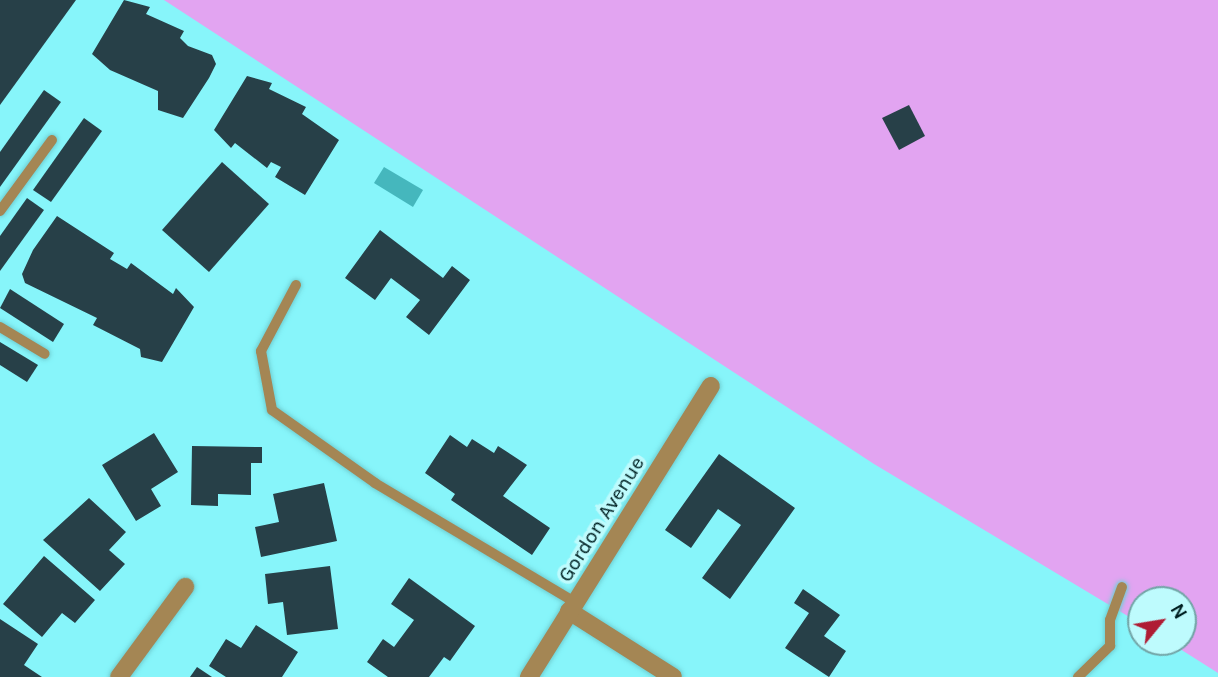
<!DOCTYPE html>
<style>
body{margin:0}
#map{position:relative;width:1218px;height:677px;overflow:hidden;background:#87f5fa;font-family:Karla,sans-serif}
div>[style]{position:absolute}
.green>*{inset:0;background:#e2a4f1}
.water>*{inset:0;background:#45b7bd}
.building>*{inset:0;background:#274048}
.roads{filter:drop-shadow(0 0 2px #6fcfd3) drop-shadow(0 0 2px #6fcfd3)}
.service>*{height:10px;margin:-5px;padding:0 5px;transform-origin:5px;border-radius:5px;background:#a48654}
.minor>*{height:18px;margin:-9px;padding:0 9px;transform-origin:9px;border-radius:9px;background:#a48654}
span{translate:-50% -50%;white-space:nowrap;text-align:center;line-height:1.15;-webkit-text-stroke:7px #befbfd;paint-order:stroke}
.street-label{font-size:21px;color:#002123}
.north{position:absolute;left:1127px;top:586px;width:70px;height:70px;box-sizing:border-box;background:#befbfd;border:2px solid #72a4a6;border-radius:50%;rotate:60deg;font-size:19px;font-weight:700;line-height:28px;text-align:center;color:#002123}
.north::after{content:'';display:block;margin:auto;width:24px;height:32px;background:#af1c34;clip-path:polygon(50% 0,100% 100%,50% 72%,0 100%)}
</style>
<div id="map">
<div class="green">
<i style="clip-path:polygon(164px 0,1218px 0,1218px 673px,1169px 642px,1183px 642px,1183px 600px,1141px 600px,1141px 624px,874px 464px)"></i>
</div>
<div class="water">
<i style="clip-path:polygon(384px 167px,423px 190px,413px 207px,374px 183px)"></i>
</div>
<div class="building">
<i style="clip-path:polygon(0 0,76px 0,0 105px)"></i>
<i style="clip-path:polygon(124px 0,150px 7px,146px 14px,184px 31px,180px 38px,188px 46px,212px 55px,216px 64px,209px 78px,183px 118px,158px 110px,158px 91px,110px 70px,92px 54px)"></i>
<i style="clip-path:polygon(247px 76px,272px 83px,269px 89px,306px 107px,302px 114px,339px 140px,305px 195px,275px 177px,281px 167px,271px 162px,267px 168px,235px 143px,231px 148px,214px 130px)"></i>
<i style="clip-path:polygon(44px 90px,61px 102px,0 187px,0 152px)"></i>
<i style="clip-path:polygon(909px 105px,925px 136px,899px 150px,882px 118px)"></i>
<i style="clip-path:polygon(84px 118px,102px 131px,51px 202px,33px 190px)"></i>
<i style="clip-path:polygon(222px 162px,269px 204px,209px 272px,162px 230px)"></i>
<i style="clip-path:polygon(27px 198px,44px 210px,0 271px,0 236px)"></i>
<i style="clip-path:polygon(57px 216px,114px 253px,110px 259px,127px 269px,131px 263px,173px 294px,176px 288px,194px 307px,162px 362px,141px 357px,140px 349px,93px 325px,97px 318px,25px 283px,22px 274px,33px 250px)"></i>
<i style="clip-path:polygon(380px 230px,443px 278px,452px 266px,470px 280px,429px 335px,406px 317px,420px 300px,391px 278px,375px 300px,345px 278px)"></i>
<i style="clip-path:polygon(10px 289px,64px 324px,53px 342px,0 308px)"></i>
<i style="clip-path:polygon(0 342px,38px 365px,27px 382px,0 365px)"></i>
<i style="clip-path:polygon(154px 433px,178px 472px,151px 489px,161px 506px,136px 521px,102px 465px)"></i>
<i style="clip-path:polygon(450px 435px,467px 447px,472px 439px,494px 453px,498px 446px,527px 465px,503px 496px,550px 528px,532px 555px,451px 500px,455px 494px,425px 473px)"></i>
<i style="clip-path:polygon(192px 446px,262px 447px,262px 463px,251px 463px,251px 495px,218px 494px,218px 506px,191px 505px)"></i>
<i style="clip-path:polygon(719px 454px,795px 508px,730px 599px,702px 578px,741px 525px,718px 509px,691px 548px,665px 530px)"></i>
<i style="clip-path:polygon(324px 483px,337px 541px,261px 557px,255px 527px,279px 522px,273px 494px)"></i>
<i style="clip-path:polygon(89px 498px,126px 532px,109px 550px,125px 564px,100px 591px,43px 540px)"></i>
<i style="clip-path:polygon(44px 556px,95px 600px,75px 623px,62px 613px,42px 637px,3px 604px)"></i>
<i style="clip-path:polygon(330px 566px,338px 629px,287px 635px,283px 602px,268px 604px,265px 574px)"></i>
<i style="clip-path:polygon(409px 578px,475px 626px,450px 661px,444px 657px,429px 677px,388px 677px,367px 662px,383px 639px,394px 647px,414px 620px,391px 604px)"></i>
<i style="clip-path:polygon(803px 589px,840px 615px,824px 636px,846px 651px,829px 677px,785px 648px,809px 613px,794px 603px)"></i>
<i style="clip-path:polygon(0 619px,38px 644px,24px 665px,42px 677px,0 677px)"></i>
<i style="clip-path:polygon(256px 625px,298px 652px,282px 677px,226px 677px,209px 666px,226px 639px,241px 648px)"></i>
<i style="clip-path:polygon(197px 667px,212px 677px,190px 677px)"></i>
</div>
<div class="roads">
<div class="service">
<i style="left:0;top:211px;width:88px;rotate:-53.8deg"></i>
<i style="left:296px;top:285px;width:75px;rotate:117.9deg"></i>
<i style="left:261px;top:351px;width:60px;rotate:79.4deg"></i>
<i style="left:272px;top:410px;width:126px;rotate:35.3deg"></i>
<i style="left:375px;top:483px;width:233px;rotate:30.8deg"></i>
<i style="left:0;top:327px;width:52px;rotate:31deg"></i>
<i style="left:1078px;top:677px;width:45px;rotate:-44.1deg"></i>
<i style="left:1110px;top:646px;width:26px;rotate:-90deg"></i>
<i style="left:1110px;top:620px;width:35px;rotate:-70deg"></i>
</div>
<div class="minor">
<i style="left:569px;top:611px;width:123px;rotate:32.4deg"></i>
<i style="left:119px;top:677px;width:112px;rotate:-53.7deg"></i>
<i style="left:529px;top:677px;width:343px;rotate:-58deg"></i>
</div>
</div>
<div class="street-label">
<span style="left:601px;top:519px;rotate:-58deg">Gordon Avenue</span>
</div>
<div class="north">N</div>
</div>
